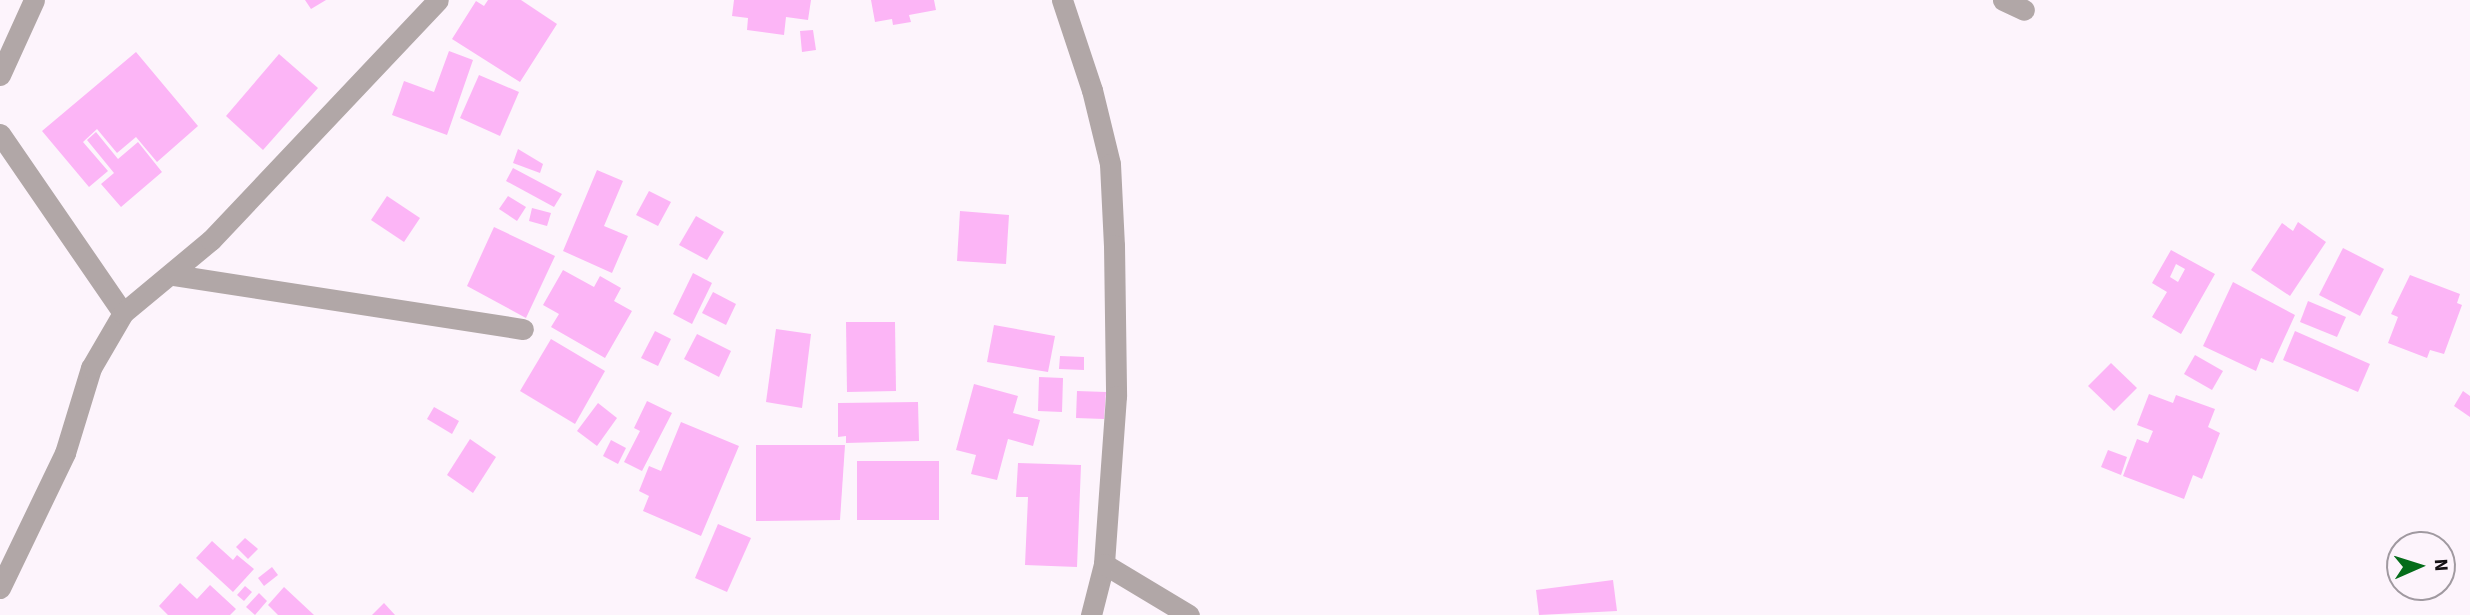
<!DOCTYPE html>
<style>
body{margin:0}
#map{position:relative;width:2470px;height:615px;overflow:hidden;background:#fdf4fc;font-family:"Source Sans 3",sans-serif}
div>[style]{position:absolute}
.building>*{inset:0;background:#fcb5f6}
.minor>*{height:21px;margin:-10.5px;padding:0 10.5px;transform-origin:10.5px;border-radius:10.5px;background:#b1a7a7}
span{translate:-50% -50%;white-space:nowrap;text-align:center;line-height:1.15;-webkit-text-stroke:7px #fdf4fc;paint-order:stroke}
.north{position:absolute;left:2386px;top:531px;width:70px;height:70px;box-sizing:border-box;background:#fdf4fc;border:2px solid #a099a0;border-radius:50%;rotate:87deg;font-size:19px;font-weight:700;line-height:28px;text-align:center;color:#151115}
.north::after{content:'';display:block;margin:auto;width:24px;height:32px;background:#056c1a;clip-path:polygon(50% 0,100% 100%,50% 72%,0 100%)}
</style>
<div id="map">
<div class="building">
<i style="clip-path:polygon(305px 0,326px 0,311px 9px)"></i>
<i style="clip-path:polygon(488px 0,521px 0,557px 24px,520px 82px,452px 39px,476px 1px,484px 6px)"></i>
<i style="clip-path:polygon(734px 0,811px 0,808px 20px,786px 17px,784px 35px,747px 30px,748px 18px,732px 16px)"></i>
<i style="clip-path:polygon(871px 0,934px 0,936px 10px,909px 15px,911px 22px,893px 25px,892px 19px,875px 22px)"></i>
<i style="clip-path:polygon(813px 30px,816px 50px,802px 52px,800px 31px)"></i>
<i style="clip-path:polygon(449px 51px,473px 60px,447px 135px,392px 115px,404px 81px,434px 92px)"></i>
<i style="clip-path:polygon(136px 52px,198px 126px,157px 162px,136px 137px,117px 153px,97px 129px,83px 142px,108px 171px,89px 187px,42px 131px)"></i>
<i style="clip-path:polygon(279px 54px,318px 88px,263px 150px,226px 116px)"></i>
<i style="clip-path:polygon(479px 75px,519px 92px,500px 136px,460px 118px)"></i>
<i style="clip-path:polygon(96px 132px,118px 159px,138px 142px,162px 172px,121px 207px,101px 184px,114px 173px,87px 140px)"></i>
<i style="clip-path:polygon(518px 149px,543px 164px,540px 173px,513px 163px)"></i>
<i style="clip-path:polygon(513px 168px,562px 194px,554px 207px,506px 181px)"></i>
<i style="clip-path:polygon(597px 170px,623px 181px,604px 226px,628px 236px,612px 273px,563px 251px)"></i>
<i style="clip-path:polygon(649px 191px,671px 202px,658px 226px,636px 215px)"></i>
<i style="clip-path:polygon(387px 196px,420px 218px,404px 242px,371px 220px)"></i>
<i style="clip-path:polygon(508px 196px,526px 207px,517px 221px,499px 209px)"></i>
<i style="clip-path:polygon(532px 208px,551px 213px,547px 226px,529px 221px)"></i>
<i style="clip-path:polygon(960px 211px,1009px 215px,1006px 264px,957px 261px)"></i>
<i style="clip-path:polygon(696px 216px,724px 232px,707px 260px,679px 245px)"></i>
<i style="clip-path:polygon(2298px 222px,2326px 242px,2290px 296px,2251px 270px,2282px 223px,2293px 231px)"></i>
<i style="clip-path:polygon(494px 227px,555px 256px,526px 318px,467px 286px)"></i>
<i style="clip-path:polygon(2343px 248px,2384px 269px,2360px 316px,2319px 295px)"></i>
<i style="clip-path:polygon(evenodd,2171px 250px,2215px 274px,2181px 334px,2152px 317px,2167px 292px,2152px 283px,2171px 250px,2176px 264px,2185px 269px,2178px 282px,2170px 277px,2176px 264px)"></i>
<i style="clip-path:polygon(563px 270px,594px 287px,600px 276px,621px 288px,614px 301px,632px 311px,605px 358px,551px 327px,559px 314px,543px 305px)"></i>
<i style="clip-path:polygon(693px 273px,712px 283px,692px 324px,673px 314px)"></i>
<i style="clip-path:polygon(2410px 275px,2460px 294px,2457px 303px,2462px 305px,2444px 354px,2430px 350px,2427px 358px,2388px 343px,2398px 317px,2391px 314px)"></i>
<i style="clip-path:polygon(2233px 282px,2295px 315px,2273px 363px,2261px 358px,2256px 371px,2203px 346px)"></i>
<i style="clip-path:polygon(713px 292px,736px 304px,726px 325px,702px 313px)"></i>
<i style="clip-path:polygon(2308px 301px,2346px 317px,2337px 337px,2300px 322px)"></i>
<i style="clip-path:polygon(846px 322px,895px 322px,896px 391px,847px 392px)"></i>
<i style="clip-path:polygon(994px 325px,1055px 336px,1048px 372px,987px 362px)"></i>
<i style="clip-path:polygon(776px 329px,811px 334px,802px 408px,766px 402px)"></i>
<i style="clip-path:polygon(655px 331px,671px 339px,658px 366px,641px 358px)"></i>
<i style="clip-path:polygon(2295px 331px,2370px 364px,2358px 392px,2283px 360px)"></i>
<i style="clip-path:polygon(697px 334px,731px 351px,719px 377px,684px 359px)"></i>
<i style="clip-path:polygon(551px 339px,605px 371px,575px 424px,520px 391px)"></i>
<i style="clip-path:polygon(2195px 355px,2223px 371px,2212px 390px,2184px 374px)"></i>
<i style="clip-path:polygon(1060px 356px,1084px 357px,1084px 370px,1059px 369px)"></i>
<i style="clip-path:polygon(2111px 363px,2137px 388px,2114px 411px,2088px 386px)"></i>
<i style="clip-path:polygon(1039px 377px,1063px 378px,1062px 412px,1038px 411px)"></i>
<i style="clip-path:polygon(974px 384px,1018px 396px,1013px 413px,1040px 420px,1033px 446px,1008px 439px,997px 480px,971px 474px,976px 455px,956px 450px)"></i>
<i style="clip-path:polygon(1077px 391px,1106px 392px,1104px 419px,1076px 418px)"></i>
<i style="clip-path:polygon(2463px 391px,2470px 396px,2470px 417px,2454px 406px)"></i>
<i style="clip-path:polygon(2149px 394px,2173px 403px,2176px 395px,2215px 409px,2208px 427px,2220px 433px,2202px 479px,2193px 475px,2184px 499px,2123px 476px,2137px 439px,2148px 443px,2153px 431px,2137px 425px)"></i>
<i style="clip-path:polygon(647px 401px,672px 413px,642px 471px,624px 462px,640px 431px,634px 428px)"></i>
<i style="clip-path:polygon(918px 402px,919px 441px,846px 443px,846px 436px,838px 437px,838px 403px)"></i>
<i style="clip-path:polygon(598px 403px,617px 418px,597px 446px,577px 431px)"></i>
<i style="clip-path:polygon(434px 407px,459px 421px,452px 434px,427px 419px)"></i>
<i style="clip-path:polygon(681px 422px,739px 446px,701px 536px,643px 511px,649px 496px,639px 491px,649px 466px,661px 471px)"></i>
<i style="clip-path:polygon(470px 439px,496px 457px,473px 493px,447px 475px)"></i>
<i style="clip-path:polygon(611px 440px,626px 448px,618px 464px,603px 456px)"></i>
<i style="clip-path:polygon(756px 445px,845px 445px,840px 520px,756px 521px)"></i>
<i style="clip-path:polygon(2108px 450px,2127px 457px,2121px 475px,2101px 467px)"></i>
<i style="clip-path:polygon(857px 461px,939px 461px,939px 520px,857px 520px)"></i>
<i style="clip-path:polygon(1018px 463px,1081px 465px,1077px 567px,1025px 565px,1028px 497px,1016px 497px)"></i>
<i style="clip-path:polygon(718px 524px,751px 538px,727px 592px,695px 578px)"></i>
<i style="clip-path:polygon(245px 538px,258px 549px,248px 559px,236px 547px)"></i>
<i style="clip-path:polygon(212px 541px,233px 560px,237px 555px,254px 569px,233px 592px,196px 558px)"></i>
<i style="clip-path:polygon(272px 567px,278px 575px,264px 586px,258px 578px)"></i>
<i style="clip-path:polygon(1613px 580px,1617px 611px,1539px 615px,1536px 590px)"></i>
<i style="clip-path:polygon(180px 583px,197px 599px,210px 585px,236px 609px,230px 615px,168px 615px,159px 606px)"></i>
<i style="clip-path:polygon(245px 586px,252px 592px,244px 601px,237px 595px)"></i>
<i style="clip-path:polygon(284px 587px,314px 615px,278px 615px,268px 605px)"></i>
<i style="clip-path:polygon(259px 593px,267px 601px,255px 615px,246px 607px)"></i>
<i style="clip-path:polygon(384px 603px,395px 615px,372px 615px)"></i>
</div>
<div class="minor">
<i style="left:1062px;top:0;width:95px;rotate:71.6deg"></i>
<i style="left:1092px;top:90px;width:76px;rotate:76.3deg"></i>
<i style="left:1110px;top:164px;width:81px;rotate:87.2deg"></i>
<i style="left:1114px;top:245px;width:151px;rotate:89.2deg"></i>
<i style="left:1116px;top:396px;width:168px;rotate:94.1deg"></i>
<i style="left:1104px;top:564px;width:53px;rotate:104.3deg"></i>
<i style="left:2003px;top:0;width:23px;rotate:25deg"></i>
<i style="left:0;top:75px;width:82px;rotate:-65.6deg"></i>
<i style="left:0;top:134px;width:217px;rotate:55.5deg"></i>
<i style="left:174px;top:275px;width:353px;rotate:8.8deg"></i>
<i style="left:1104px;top:564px;width:99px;rotate:31deg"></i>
<i style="left:0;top:588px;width:150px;rotate:-64.3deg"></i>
<i style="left:65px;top:453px;width:89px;rotate:-73deg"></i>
<i style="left:91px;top:368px;width:64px;rotate:-59.8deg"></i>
<i style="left:123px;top:313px;width:114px;rotate:-39.7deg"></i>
<i style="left:211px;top:240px;width:330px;rotate:-46.6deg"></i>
</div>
<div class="north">N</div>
</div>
